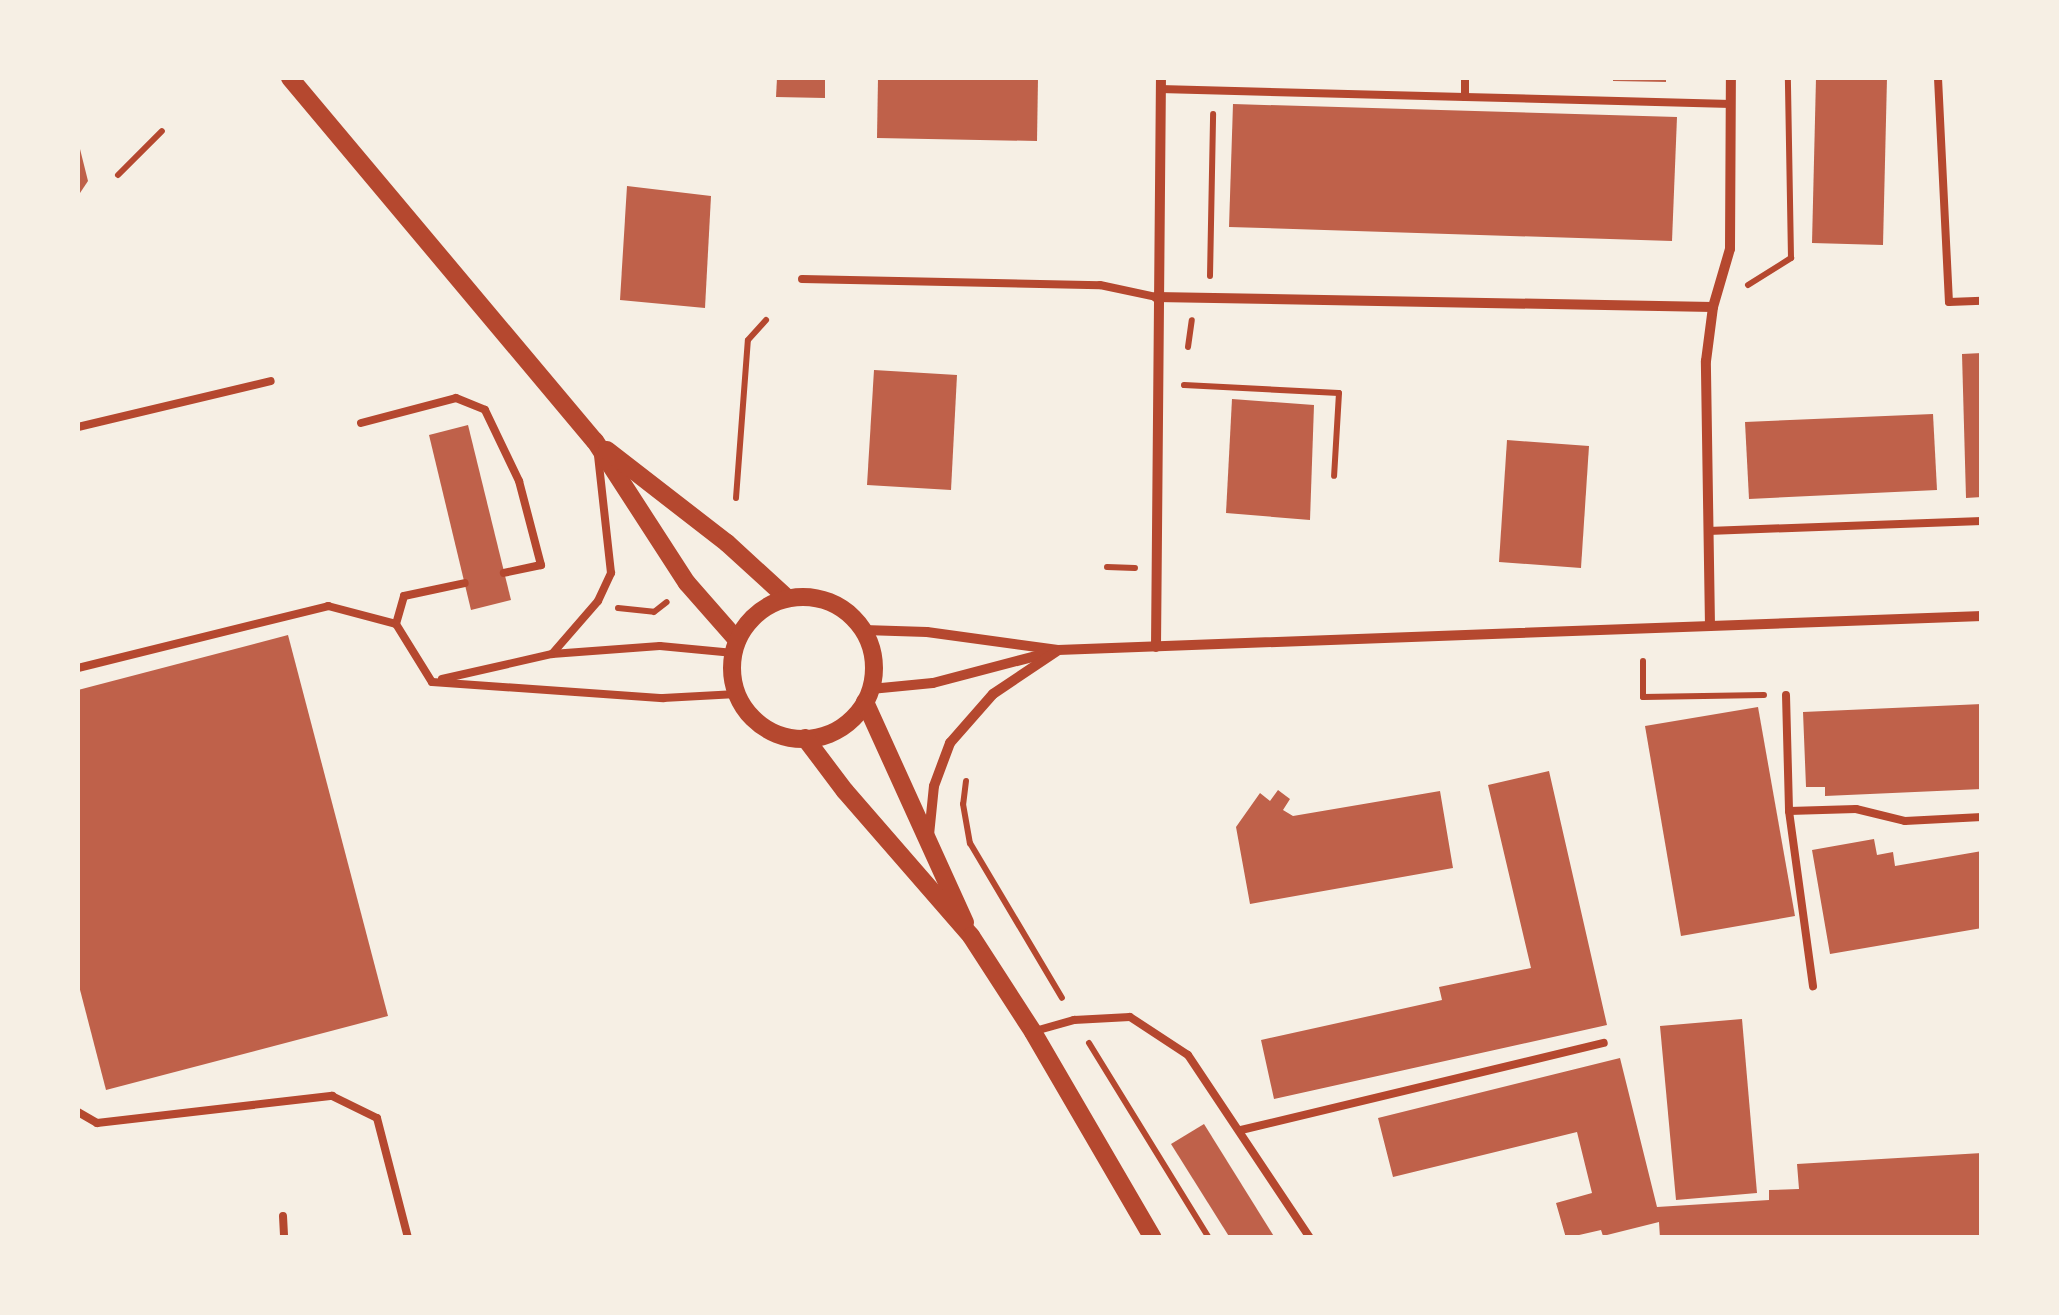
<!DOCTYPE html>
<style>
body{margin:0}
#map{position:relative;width:2059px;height:1315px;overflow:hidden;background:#f6efe4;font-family:Poppins,sans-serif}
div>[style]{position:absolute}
.building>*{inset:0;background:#bf614a}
.path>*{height:6px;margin:-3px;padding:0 3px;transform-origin:3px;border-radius:3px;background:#b5482f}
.service>*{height:8px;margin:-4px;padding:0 4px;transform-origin:4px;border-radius:4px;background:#b5482f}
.minor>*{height:10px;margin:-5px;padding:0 5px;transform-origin:5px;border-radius:5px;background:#b5482f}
.tertiary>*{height:18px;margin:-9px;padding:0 9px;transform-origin:9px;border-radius:9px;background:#b5482f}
.tertiary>.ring{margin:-9px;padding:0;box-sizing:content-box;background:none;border:18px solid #b5482f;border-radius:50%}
span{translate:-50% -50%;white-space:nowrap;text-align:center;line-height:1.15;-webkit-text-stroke:9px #f6efe4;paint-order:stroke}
.frame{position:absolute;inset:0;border:80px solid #f6efe4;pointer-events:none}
</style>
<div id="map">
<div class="building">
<i style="clip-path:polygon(777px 78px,825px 78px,825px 98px,776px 97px)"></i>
<i style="clip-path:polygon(878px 78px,1038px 78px,1037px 141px,877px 138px)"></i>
<i style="clip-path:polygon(1613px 78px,1666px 78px,1666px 82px,1613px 81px)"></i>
<i style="clip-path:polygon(1816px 78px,1887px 78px,1883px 245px,1812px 243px)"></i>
<i style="clip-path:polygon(1233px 104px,1677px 117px,1672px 241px,1229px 227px)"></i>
<i style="clip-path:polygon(78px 141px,88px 181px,78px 196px)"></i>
<i style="clip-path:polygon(627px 186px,711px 196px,705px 308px,620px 300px)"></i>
<i style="clip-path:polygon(1982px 353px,1982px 497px,1966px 498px,1962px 354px)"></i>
<i style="clip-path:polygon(874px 370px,957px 375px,951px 490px,867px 485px)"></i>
<i style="clip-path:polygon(1232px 399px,1314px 405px,1310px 520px,1226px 513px)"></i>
<i style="clip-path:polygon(1933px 414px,1937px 490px,1749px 499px,1745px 422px)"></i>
<i style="clip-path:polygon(468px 425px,511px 600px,471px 610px,429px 435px)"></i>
<i style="clip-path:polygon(1507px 440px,1589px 446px,1581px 568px,1499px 562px)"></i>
<i style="clip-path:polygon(288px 635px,388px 1016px,106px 1090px,78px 982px,78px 690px)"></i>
<i style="clip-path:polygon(1982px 704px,1982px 789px,1825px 796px,1825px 787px,1806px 787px,1803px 712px)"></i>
<i style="clip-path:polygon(1758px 707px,1795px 916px,1681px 936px,1645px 726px)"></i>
<i style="clip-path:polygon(1549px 771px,1607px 1025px,1274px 1099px,1261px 1040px,1442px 1000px,1439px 987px,1531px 968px,1488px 785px)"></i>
<i style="clip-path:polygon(1278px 790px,1290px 799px,1283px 810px,1293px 816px,1440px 791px,1453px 868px,1250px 904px,1236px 827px,1260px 793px,1270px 801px)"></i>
<i style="clip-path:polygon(1874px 839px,1877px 855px,1893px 852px,1895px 866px,1982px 851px,1982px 928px,1830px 954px,1812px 850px)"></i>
<i style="clip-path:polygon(1742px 1019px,1757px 1193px,1676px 1200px,1660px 1026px)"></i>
<i style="clip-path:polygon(1620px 1058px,1657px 1207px,1769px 1200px,1769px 1190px,1799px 1189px,1797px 1164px,1982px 1153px,1982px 1238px,1660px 1238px,1659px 1222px,1603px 1236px,1601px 1230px,1566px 1238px,1556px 1203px,1592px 1193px,1577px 1132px,1393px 1177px,1378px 1118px)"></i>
<i style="clip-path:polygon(1204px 1124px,1275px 1238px,1230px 1238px,1171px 1144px)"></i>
</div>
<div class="path">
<i style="left:118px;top:175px;width:62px;rotate:-45deg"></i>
<i style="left:1210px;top:276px;width:162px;rotate:-88.9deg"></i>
<i style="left:1748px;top:285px;width:51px;rotate:-32.1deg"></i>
<i style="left:1791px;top:258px;width:180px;rotate:-91deg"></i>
<i style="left:1188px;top:347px;width:27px;rotate:-82deg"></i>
<i style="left:1184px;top:385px;width:155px;rotate:3deg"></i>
<i style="left:1339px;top:393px;width:83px;rotate:93.4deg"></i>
<i style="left:736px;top:498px;width:158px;rotate:-85.7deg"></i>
<i style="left:748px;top:340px;width:27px;rotate:-48deg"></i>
<i style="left:1107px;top:567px;width:28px;rotate:2deg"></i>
<i style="left:618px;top:608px;width:36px;rotate:6deg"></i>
<i style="left:654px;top:612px;width:16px;rotate:-38deg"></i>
<i style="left:1643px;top:661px;width:36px;rotate:90deg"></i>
<i style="left:1643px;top:697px;width:121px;rotate:-0.9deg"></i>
<i style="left:966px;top:781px;width:23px;rotate:97deg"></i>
<i style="left:963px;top:804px;width:40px;rotate:80deg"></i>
<i style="left:970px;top:843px;width:180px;rotate:59.3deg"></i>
<i style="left:1089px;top:1043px;width:229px;rotate:58.4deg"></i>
</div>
<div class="service">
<i style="left:1465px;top:78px;width:19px;rotate:90deg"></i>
<i style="left:1465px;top:97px;width:266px;rotate:1.5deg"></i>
<i style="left:1938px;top:78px;width:224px;rotate:87.2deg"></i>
<i style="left:1949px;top:302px;width:33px;rotate:-2deg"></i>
<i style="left:1160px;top:89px;width:305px;rotate:1.5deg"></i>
<i style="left:802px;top:279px;width:298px;rotate:1.2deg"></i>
<i style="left:1100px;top:285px;width:57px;rotate:12.1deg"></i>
<i style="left:361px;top:423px;width:98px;rotate:-14.7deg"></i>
<i style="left:456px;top:398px;width:31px;rotate:22deg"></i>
<i style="left:485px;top:410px;width:79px;rotate:64.4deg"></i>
<i style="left:519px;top:481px;width:87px;rotate:75.3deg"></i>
<i style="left:541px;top:565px;width:38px;rotate:168deg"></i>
<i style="left:78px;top:427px;width:198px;rotate:-13.4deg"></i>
<i style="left:1708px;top:531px;width:274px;rotate:-2.1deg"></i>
<i style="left:396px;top:624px;width:29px;rotate:-74deg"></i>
<i style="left:404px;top:596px;width:62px;rotate:-12deg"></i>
<i style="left:552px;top:654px;width:70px;rotate:-49deg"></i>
<i style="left:598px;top:601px;width:31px;rotate:-65deg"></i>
<i style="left:611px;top:573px;width:119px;rotate:-96.3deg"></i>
<i style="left:78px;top:668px;width:258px;rotate:-13.9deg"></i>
<i style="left:328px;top:606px;width:70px;rotate:14.8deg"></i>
<i style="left:396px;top:624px;width:68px;rotate:58.2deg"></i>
<i style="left:442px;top:679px;width:113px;rotate:-12.8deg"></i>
<i style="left:552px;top:654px;width:108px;rotate:-4.2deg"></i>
<i style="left:660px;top:646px;width:74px;rotate:5.4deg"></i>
<i style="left:432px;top:682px;width:232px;rotate:4deg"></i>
<i style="left:663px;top:698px;width:74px;rotate:-3.1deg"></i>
<i style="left:1786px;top:695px;width:116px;rotate:88.5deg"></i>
<i style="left:1789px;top:811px;width:177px;rotate:82.2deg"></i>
<i style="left:1789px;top:811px;width:67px;rotate:-1.7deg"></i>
<i style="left:1856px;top:809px;width:50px;rotate:13.8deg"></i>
<i style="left:1905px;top:821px;width:77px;rotate:-3deg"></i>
<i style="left:1035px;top:1031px;width:41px;rotate:-15.8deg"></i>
<i style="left:1074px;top:1020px;width:56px;rotate:-3.1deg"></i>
<i style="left:1130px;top:1017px;width:69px;rotate:33.2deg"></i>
<i style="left:1188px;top:1055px;width:220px;rotate:56.3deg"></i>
<i style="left:78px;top:1112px;width:22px;rotate:30deg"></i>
<i style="left:97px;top:1123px;width:237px;rotate:-6.6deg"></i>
<i style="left:332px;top:1096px;width:50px;rotate:26.1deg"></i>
<i style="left:377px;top:1118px;width:124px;rotate:75.5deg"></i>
<i style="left:1241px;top:1130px;width:373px;rotate:-13.5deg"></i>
<i style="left:283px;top:1216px;width:22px;rotate:87deg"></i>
</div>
<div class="minor">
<i style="left:1156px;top:297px;width:557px;rotate:1.03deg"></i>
<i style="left:1713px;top:307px;width:60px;rotate:-73.7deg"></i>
<i style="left:1730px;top:249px;width:171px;rotate:-89.7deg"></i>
<i style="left:1710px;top:626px;width:265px;rotate:-90.9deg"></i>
<i style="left:1706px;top:361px;width:54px;rotate:-82.6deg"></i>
<i style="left:864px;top:630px;width:63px;rotate:1.8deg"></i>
<i style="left:927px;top:632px;width:132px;rotate:7.8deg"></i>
<i style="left:1058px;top:650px;width:925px;rotate:-2.11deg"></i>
<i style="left:1156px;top:647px;width:569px;rotate:-89.5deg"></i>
<i style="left:871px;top:689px;width:62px;rotate:-5.5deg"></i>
<i style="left:933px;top:683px;width:118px;rotate:-14.7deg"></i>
<i style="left:929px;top:835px;width:49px;rotate:-84.2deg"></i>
<i style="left:934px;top:786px;width:46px;rotate:-69.6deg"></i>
<i style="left:950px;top:743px;width:65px;rotate:-48.7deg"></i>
<i style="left:993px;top:694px;width:77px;rotate:-33.9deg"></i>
</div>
<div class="tertiary">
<i style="left:290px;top:78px;width:474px;rotate:50deg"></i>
<i style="left:595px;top:441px;width:169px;rotate:57.1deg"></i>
<i style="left:687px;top:583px;width:76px;rotate:48.7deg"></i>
<i style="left:607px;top:450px;width:152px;rotate:37.8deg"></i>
<i style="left:727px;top:543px;width:81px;rotate:42.5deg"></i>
<i class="ring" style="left:732px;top:597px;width:124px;height:124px"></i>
<i style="left:865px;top:702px;width:242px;rotate:65.6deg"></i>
<i style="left:805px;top:738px;width:66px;rotate:53deg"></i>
<i style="left:845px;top:791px;width:192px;rotate:49deg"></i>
<i style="left:971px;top:936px;width:114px;rotate:57.1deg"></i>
<i style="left:1033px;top:1032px;width:238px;rotate:59.8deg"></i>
</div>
<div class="frame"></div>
</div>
